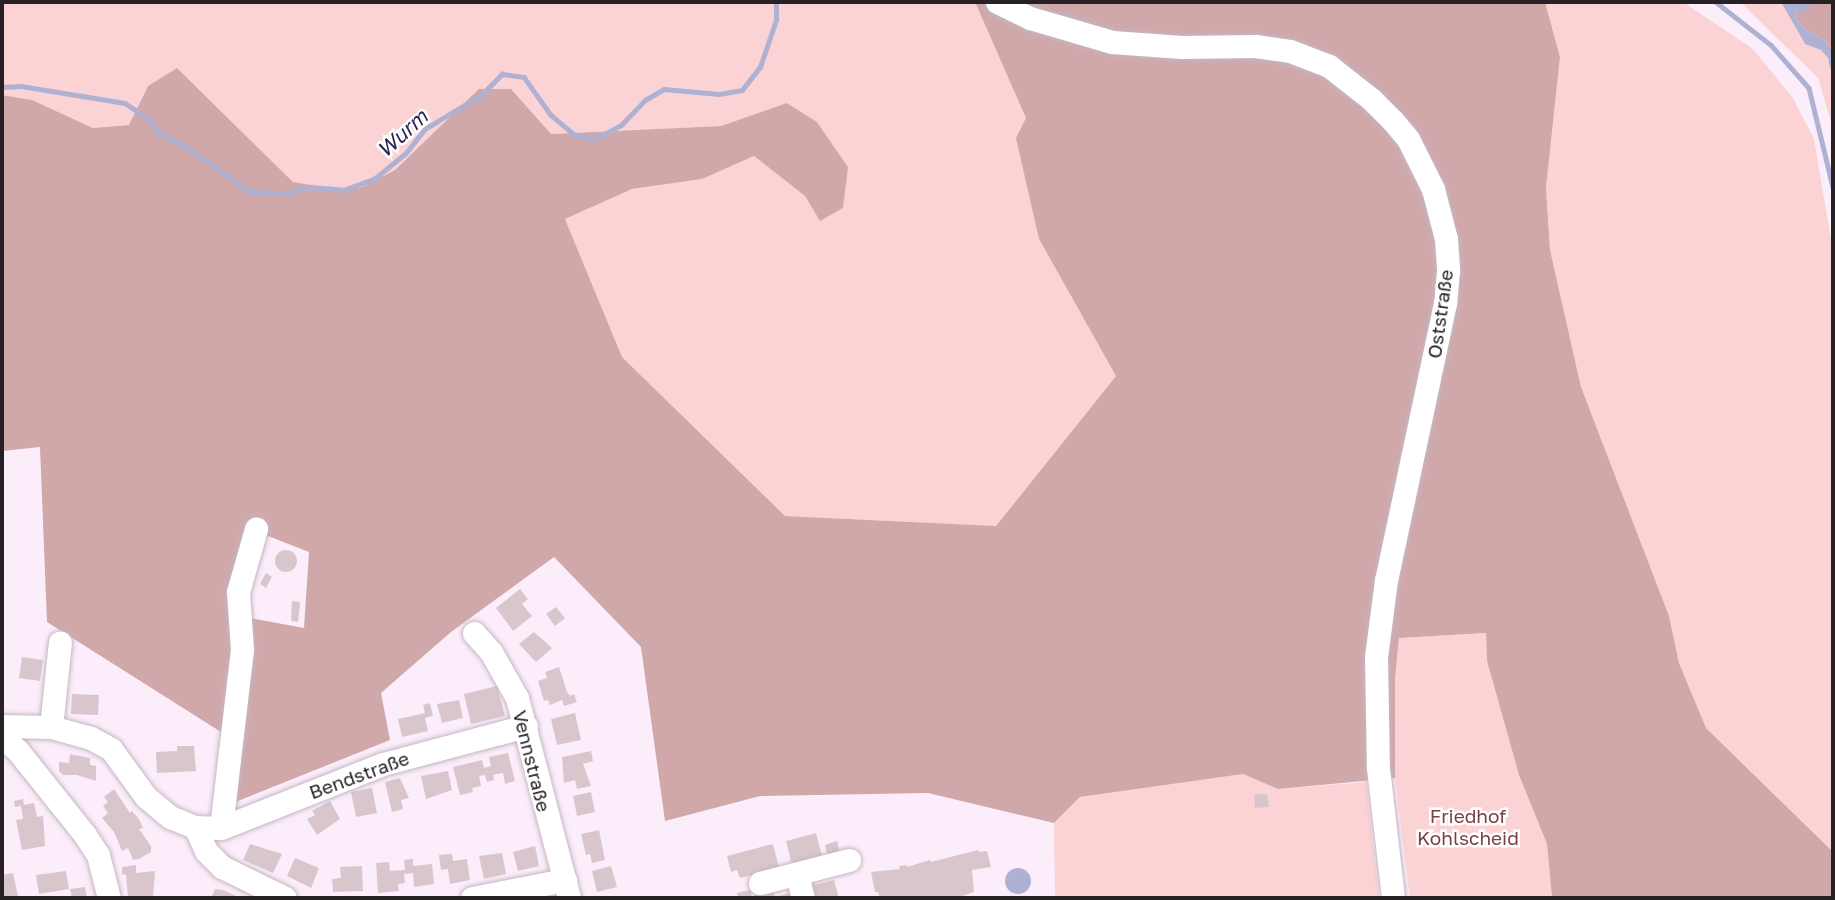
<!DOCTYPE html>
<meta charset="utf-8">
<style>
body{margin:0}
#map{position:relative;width:1835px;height:900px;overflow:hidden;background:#fcedfb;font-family:"Golos Text",sans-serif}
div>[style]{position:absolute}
.green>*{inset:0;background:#fcd3d5}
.forest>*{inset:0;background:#d0a8aa}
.water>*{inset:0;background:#afb1d2}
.round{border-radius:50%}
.stream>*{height:4.5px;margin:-2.25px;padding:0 2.25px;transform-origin:2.25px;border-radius:2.25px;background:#afb1d2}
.building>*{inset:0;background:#d9c6cd}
.roads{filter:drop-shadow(0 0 2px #c5b6c3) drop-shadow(0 0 2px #c5b6c3)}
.minor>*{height:23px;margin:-11.5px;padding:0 11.5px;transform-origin:11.5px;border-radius:11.5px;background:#fff}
span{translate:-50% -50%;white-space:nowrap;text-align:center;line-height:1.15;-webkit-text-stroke:5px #fff;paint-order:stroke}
.street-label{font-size:19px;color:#272126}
.park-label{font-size:19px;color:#794146}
.water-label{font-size:21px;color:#2a2753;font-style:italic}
.frame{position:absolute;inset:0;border:4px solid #272126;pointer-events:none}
</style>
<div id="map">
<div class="green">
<i style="clip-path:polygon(2px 2px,975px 2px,1027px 119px,1039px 239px,1116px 376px,996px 526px,785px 516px,622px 357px,565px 219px,632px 189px,702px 179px,754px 156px,805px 196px,821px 221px,848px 167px,817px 122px,787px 103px,721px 126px,550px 134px,511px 89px,480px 89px,395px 170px,362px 187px,334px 189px,294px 183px,177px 68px,148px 86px,129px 125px,93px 128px,32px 100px,2px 95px)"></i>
<i style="clip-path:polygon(1545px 2px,1683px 2px,1753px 49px,1793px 98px,1814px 139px,1833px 251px,1833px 852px,1706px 728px,1679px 663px,1669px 616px,1581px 387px,1550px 250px,1546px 188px,1560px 57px)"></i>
<i style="clip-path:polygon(1740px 2px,1781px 2px,1804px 43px,1821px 49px,1828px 58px,1833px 80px,1833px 129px,1818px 78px)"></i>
<i style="clip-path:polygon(1486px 633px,1487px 661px,1519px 775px,1547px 844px,1552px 898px,1410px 898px,1395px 778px,1395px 678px,1399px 638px)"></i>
<i style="clip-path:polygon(1243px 774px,1278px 789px,1366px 782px,1379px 898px,1055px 898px,1054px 823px,1080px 797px)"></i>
</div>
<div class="forest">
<i style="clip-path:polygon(evenodd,975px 2px,1545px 2px,1560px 57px,1546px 188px,1550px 250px,1581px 387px,1669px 616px,1679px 663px,1706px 728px,1833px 852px,1833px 898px,1552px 898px,1547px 844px,1519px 775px,1487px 661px,1486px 633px,1399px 638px,1395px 678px,1395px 778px,1278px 789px,1243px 774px,1080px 797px,1054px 823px,928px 793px,760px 796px,665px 821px,641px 647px,554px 557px,451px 632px,381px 693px,390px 740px,213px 811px,221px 732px,47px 622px,40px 447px,2px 451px,2px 95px,32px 100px,93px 128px,129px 125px,148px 86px,177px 68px,293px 182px,334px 189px,362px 187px,395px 170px,479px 89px,511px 89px,551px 134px,721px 126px,787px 103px,817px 122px,848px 167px,843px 208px,820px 221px,805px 196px,754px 156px,702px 179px,632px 189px,565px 219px,622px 357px,785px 516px,996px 526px,1116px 376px,1039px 239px,1016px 138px,1026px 118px,975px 2px,268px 536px,309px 552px,304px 628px,250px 618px,243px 612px,262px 542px,268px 536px)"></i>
<i style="clip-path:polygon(1806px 2px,1833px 2px,1833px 51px,1825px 40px,1805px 29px,1795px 17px,1796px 10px,1811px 5px)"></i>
</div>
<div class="water">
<i style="clip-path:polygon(1781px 2px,1811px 4px,1804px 14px,1796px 10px,1795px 17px,1805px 29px,1825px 40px,1833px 51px,1833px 80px,1828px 58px,1821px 50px,1805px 44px)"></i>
<i class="round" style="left:1005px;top:868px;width:26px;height:26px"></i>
</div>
<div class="stream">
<i style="left:1716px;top:2px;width:70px;rotate:38deg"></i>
<i style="left:1771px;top:45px;width:57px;rotate:48.5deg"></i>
<i style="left:1809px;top:88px;width:102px;rotate:76.4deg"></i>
<i style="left:2px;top:87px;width:19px;rotate:-3deg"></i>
<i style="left:21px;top:86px;width:105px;rotate:9.3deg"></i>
<i style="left:125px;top:103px;width:27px;rotate:34deg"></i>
<i style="left:147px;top:118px;width:20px;rotate:49deg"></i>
<i style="left:160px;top:133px;width:38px;rotate:29deg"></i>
<i style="left:193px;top:151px;width:70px;rotate:35.7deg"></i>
<i style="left:250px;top:192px;width:35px;rotate:2deg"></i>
<i style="left:285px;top:193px;width:27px;rotate:-13deg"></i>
<i style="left:311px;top:187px;width:32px;rotate:5deg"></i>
<i style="left:343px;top:190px;width:33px;rotate:-20deg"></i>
<i style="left:374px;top:179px;width:41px;rotate:-39.1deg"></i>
<i style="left:406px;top:153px;width:31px;rotate:-52deg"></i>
<i style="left:425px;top:129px;width:66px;rotate:-31.3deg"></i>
<i style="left:481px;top:95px;width:30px;rotate:-45deg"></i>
<i style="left:502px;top:74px;width:22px;rotate:8deg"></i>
<i style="left:524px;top:77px;width:47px;rotate:54.6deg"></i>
<i style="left:551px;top:115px;width:31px;rotate:40deg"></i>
<i style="left:575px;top:135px;width:20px;rotate:11deg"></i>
<i style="left:595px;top:139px;width:30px;rotate:-28deg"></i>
<i style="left:621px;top:125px;width:35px;rotate:-46deg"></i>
<i style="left:645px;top:100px;width:22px;rotate:-30deg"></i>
<i style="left:664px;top:89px;width:55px;rotate:5.2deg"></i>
<i style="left:719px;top:94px;width:23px;rotate:-10deg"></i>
<i style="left:742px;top:90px;width:29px;rotate:-52deg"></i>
<i style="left:760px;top:67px;width:50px;rotate:-71.2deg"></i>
<i style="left:776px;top:20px;width:18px;rotate:-90deg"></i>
</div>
<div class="building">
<i class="round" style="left:275px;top:550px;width:22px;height:22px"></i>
<i style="clip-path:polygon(266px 573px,272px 577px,266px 588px,260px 584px)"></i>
<i style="clip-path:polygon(520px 589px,528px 599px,522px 604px,532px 616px,513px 631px,496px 608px)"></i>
<i style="clip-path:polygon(292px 601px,300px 602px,298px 622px,291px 621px)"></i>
<i style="clip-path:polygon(556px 607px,565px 618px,555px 626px,546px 614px)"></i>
<i style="clip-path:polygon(534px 632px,552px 648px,536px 662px,519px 644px)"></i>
<i style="clip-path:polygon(22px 657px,43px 660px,40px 681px,19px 678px)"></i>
<i style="clip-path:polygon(559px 667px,567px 692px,570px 696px,574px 694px,577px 702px,564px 706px,562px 700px,550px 705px,548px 700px,544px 701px,538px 681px,547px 678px,545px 672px)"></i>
<i style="clip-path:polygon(497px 686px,505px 716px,471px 724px,464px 694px)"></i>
<i style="clip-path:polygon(72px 694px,99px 695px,98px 715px,71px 714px)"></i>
<i style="clip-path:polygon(459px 700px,463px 718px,442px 723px,437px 704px)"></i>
<i style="clip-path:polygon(430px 703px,433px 716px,425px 718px,428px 731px,402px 737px,398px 719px,425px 713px,423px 705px)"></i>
<i style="clip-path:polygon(575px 713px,581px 740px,557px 745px,551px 719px)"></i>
<i style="clip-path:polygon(177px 746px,194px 746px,196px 771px,157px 773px,156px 752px,177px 751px)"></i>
<i style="clip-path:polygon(591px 751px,593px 761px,583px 764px,591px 786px,577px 789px,575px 780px,564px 783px,562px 757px)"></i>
<i style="clip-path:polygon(508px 753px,515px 781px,505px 784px,503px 773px,493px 775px,494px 780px,487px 782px,485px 775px,479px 776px,481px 786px,472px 788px,473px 792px,460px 795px,453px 767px,482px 760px,484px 768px,491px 766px,489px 757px)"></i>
<i style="clip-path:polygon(70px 754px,90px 758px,90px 765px,96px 766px,96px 781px,77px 775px,63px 775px,59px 771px,59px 762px,69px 763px)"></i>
<i style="clip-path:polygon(448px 771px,452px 790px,426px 799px,421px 776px)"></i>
<i style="clip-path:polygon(400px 778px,409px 798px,401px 800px,403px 809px,392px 812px,385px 782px)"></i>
<i style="clip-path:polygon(372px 788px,377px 813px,356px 817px,351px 792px)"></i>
<i style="clip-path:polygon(114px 789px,130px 813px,132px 811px,139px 819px,143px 828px,139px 829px,151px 846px,151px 852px,139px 859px,133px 860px,128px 848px,122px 851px,114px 832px,102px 818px,108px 813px,103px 806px,108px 802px,104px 797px)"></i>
<i style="clip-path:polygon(591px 792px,595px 812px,577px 816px,573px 796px)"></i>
<i style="clip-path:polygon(1260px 794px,1267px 794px,1269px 807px,1255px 808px,1254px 795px)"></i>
<i style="clip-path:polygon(23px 799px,24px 805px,34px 803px,37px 817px,43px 816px,45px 846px,22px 850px,16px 820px,23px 819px,21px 806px,15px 807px,14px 801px)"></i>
<i style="clip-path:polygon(330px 801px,340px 819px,317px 835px,307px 819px,315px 815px,312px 811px)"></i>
<i style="clip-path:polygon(599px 830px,605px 860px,592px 863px,590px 854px,586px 855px,581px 834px)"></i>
<i style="clip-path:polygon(816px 833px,822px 856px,792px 865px,786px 841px)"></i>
<i style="clip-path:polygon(837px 841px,840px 854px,828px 857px,825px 845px)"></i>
<i style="clip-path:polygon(250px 844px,282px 854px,273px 873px,243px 860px)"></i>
<i style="clip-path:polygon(773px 844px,779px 868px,740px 878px,737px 870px,731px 872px,727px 856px)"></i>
<i style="clip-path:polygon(535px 846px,539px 866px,518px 871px,513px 852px)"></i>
<i style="clip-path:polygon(978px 850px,979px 852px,987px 851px,991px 867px,972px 870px,974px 892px,957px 898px,930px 898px,930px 896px,880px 898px,878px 892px,875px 892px,871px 872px,900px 869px,899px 866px,907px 865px,907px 867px,930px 860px,931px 862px)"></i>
<i style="clip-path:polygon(502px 853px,506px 874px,484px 879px,479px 856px)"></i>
<i style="clip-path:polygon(452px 854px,453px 861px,467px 859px,470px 880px,450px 884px,448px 869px,441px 870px,439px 855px)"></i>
<i style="clip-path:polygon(295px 858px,319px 868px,311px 888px,287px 876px)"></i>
<i style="clip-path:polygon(413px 859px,413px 866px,432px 864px,434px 884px,414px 887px,413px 873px,404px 874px,405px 883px,398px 884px,399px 891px,378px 893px,376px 863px,389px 862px,390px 871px,405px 870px,404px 860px)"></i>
<i style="clip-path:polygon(136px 865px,136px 873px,155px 871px,153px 898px,128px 898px,126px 874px,122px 875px,122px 867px)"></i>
<i style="clip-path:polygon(362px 866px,363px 891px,333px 892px,332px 879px,341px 878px,340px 867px)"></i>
<i style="clip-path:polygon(611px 866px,617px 887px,597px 892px,592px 871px)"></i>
<i style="clip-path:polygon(66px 871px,69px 889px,39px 894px,36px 875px)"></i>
<i style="clip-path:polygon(13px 873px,18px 896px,2px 898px,2px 875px)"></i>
<i style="clip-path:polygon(834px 880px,839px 898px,813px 898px,810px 886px)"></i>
<i style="clip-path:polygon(85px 887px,87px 898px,72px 898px,70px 889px)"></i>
<i style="clip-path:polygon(215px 889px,223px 890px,241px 898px,211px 898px)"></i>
<i style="clip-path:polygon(750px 890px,752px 896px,773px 890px,775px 897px,789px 893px,790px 898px,738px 898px,737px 893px)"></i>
</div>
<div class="roads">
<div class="minor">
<i style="left:997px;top:2px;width:37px;rotate:26deg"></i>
<i style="left:1030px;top:18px;width:85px;rotate:16.3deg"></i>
<i style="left:1112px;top:42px;width:70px;rotate:4.1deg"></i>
<i style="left:1182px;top:47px;width:73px;rotate:-0.8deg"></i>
<i style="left:1255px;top:46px;width:35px;rotate:8deg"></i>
<i style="left:1290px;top:51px;width:42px;rotate:21deg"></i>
<i style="left:1329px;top:66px;width:53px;rotate:38.2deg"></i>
<i style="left:1371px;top:99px;width:31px;rotate:45deg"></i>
<i style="left:1393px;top:121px;width:23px;rotate:50deg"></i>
<i style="left:1408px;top:139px;width:56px;rotate:63.4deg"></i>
<i style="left:1433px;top:189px;width:52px;rotate:75.4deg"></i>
<i style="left:1446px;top:239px;width:32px;rotate:86deg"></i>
<i style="left:1448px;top:271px;width:32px;rotate:95deg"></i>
<i style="left:1445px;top:303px;width:283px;rotate:102deg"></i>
<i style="left:1386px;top:580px;width:78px;rotate:97.4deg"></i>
<i style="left:1376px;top:657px;width:111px;rotate:89deg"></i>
<i style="left:1378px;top:768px;width:131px;rotate:83.4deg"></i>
<i style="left:474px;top:633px;width:25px;rotate:48deg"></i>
<i style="left:491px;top:652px;width:53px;rotate:60.5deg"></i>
<i style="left:517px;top:698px;width:207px;rotate:75.4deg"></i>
<i style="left:2px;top:726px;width:49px;rotate:1.2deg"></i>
<i style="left:51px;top:727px;width:41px;rotate:15.4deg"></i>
<i style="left:91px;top:738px;width:23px;rotate:29deg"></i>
<i style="left:111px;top:749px;width:59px;rotate:53.9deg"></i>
<i style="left:146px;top:797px;width:31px;rotate:40deg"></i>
<i style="left:170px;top:817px;width:27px;rotate:22deg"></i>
<i style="left:195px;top:827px;width:26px;rotate:2deg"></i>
<i style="left:221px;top:828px;width:174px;rotate:-21.6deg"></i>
<i style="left:383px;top:764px;width:148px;rotate:-14.9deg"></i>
<i style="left:51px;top:727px;width:85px;rotate:-84deg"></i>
<i style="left:2px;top:737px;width:21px;rotate:41deg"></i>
<i style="left:18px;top:751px;width:107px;rotate:51.4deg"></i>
<i style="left:85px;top:835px;width:24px;rotate:57deg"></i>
<i style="left:98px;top:855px;width:44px;rotate:75.7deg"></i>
<i style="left:195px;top:827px;width:26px;rotate:65deg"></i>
<i style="left:206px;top:851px;width:23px;rotate:45deg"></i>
<i style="left:222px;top:867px;width:70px;rotate:26.2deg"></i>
<i style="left:221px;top:828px;width:180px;rotate:-83.3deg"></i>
<i style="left:242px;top:649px;width:57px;rotate:-94deg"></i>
<i style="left:238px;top:592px;width:66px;rotate:-74.1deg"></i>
<i style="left:797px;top:874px;width:25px;rotate:76deg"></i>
<i style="left:760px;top:883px;width:92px;rotate:-14.5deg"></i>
<i style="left:472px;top:898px;width:95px;rotate:-11deg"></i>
</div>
</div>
<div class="street-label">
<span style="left:1440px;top:314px;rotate:-82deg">Oststraße</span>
<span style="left:532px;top:761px;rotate:76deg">Vennstraße</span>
<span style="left:359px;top:775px;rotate:-20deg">Bendstraße</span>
</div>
<div class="park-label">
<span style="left:1468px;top:827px">Friedhof<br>Kohlscheid</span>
</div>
<div class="water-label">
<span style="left:402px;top:133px;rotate:-42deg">Wurm</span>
</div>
<div class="frame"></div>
</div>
